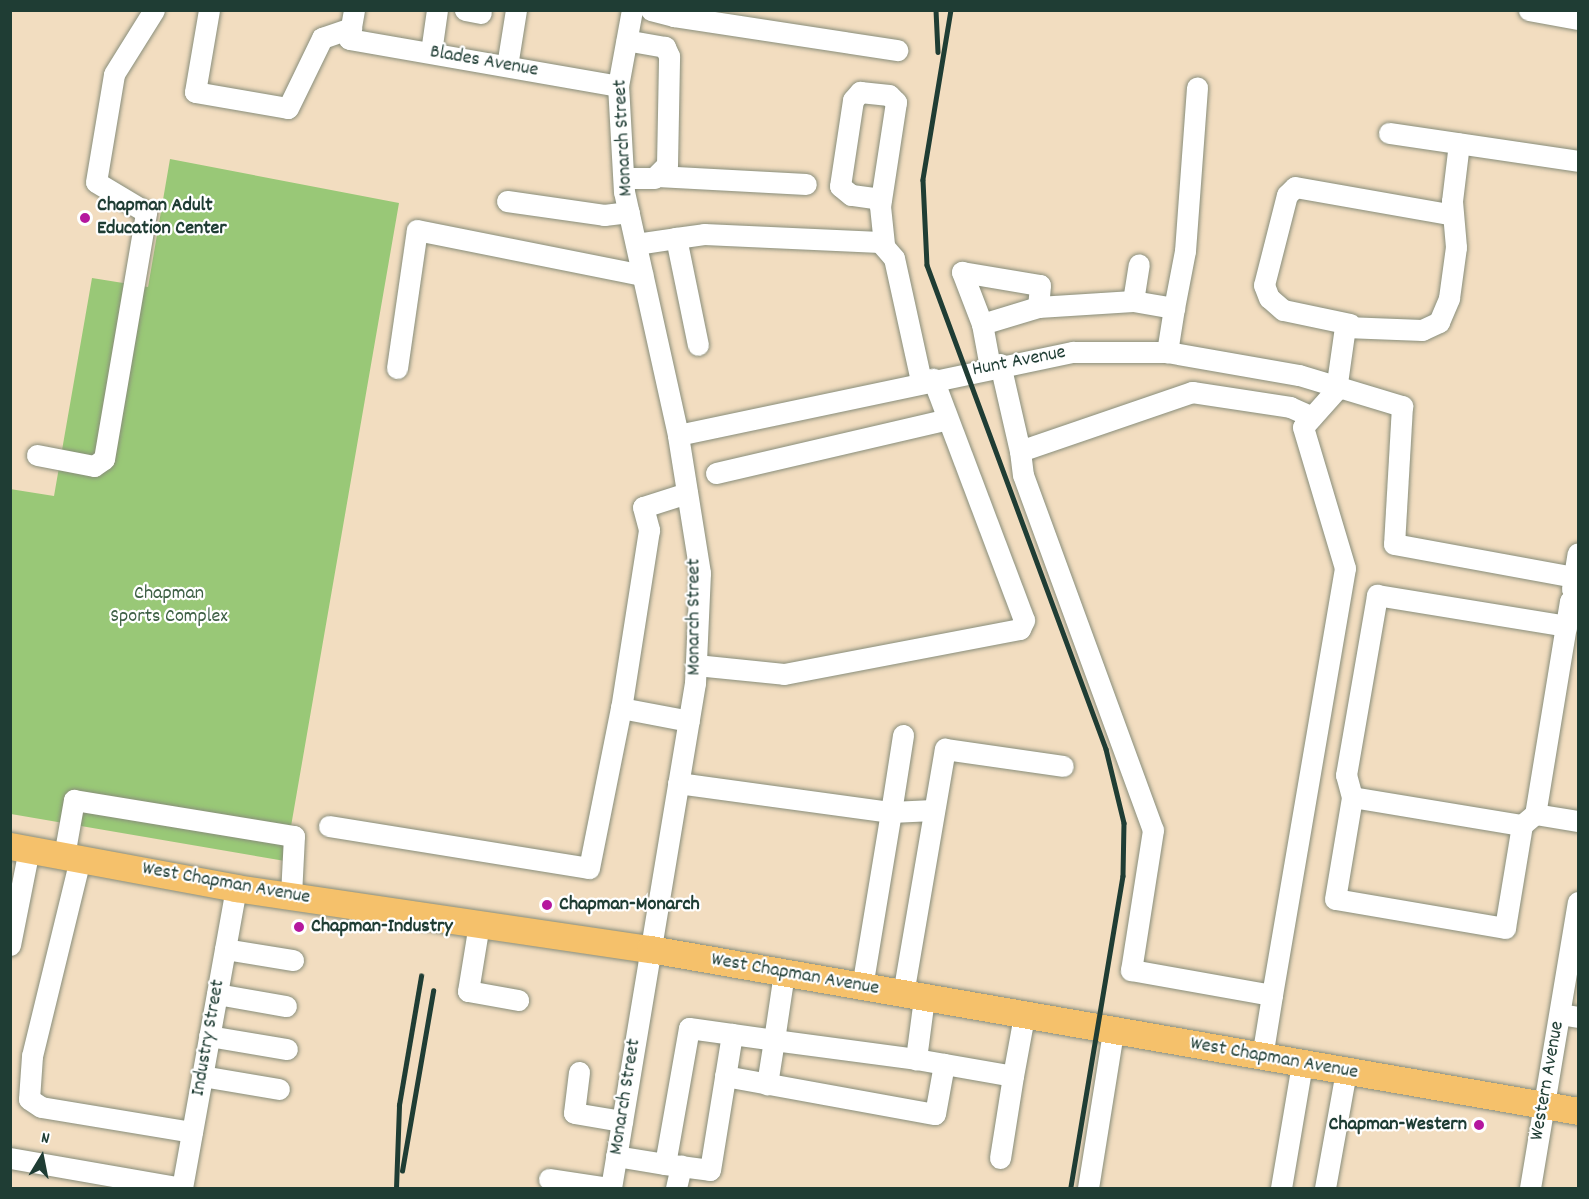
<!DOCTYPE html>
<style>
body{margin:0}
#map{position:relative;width:1589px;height:1199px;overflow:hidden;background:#f2ddc0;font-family:Dekko,sans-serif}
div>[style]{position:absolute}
.green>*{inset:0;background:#99c877}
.roads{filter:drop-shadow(0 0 2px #888d7a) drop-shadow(0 0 2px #888d7a)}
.minor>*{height:21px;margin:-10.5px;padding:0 10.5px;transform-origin:10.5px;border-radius:10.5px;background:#fff}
.major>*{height:27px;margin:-13.5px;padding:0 13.5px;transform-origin:13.5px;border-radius:13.5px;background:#f5c16b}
.rail>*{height:4.5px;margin:-2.25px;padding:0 2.25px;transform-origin:2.25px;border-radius:2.25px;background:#1f3d34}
.dots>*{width:16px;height:16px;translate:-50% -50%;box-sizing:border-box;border:3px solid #fff;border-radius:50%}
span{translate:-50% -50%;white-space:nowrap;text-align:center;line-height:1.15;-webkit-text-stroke:4.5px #fff;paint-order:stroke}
.street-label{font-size:20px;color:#1f3d34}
.poi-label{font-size:20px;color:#1f3d34;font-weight:700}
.left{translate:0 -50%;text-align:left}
.right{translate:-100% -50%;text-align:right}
.park-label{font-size:20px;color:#3e6045}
.frame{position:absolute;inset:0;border:12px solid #1f3d34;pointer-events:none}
.north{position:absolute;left:12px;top:1127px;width:60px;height:60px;-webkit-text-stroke:4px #fff;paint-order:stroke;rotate:10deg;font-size:16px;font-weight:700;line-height:24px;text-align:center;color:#1f3d34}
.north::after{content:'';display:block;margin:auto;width:21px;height:27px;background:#1f3d34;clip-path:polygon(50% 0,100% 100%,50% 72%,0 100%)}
</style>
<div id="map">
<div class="green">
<i style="clip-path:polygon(170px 159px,399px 203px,285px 861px,11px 814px,10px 489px,54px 496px,92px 278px,148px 287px)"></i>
</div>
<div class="roads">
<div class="minor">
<i style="left:209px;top:10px;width:83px;rotate:99.7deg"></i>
<i style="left:195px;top:92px;width:94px;rotate:9.8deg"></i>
<i style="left:288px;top:108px;width:78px;rotate:-64.1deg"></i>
<i style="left:322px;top:38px;width:31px;rotate:-19deg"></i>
<i style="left:354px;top:10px;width:29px;rotate:100deg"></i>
<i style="left:349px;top:39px;width:273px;rotate:9.9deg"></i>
<i style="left:465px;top:10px;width:16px;rotate:11deg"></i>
<i style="left:651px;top:10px;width:24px;rotate:15deg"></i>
<i style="left:674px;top:16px;width:6px;rotate:-72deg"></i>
<i style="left:1529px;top:10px;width:50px;rotate:10.4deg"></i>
<i style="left:674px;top:16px;width:226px;rotate:8.7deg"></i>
<i style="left:431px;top:52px;width:42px;rotate:-81.9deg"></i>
<i style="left:507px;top:66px;width:57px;rotate:-80.9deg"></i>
<i style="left:1389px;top:133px;width:191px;rotate:8.4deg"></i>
<i style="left:657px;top:176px;width:149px;rotate:3.1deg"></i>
<i style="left:624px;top:178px;width:30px"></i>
<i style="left:654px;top:178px;width:18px;rotate:-45deg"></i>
<i style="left:667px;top:165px;width:109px;rotate:-88.9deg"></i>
<i style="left:669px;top:56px;width:10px;rotate:-114deg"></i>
<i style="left:665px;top:47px;width:39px;rotate:-170deg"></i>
<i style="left:881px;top:199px;width:30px;rotate:-172deg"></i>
<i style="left:851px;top:195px;width:14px;rotate:-141deg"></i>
<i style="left:840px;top:186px;width:87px;rotate:-81.4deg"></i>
<i style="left:853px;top:100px;width:11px;rotate:-49deg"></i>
<i style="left:860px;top:92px;width:29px;rotate:6deg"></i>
<i style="left:889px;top:95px;width:10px;rotate:45deg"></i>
<i style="left:896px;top:102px;width:105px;rotate:98.7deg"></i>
<i style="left:880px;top:206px;width:39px;rotate:84deg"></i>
<i style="left:507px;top:201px;width:98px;rotate:8.2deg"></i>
<i style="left:604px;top:215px;width:25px;rotate:-7deg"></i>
<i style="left:676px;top:238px;width:28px;rotate:-8deg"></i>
<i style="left:704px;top:234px;width:176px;rotate:2.6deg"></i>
<i style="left:880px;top:242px;width:21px;rotate:49deg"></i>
<i style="left:894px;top:258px;width:126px;rotate:77.6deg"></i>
<i style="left:636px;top:244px;width:40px;rotate:-8.5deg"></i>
<i style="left:676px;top:238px;width:109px;rotate:78.4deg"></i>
<i style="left:1133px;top:301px;width:37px;rotate:-81deg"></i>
<i style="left:1174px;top:308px;width:58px;rotate:-79.1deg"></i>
<i style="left:1185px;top:251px;width:164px;rotate:-85.8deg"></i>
<i style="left:982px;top:324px;width:56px;rotate:-111deg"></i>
<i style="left:962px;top:272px;width:79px;rotate:9.5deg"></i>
<i style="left:1040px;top:285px;width:22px;rotate:95deg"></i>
<i style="left:1350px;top:324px;width:68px;rotate:-168.2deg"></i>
<i style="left:1283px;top:310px;width:18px;rotate:-139deg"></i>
<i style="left:1269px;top:298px;width:14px;rotate:-111deg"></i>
<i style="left:1264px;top:285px;width:93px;rotate:-75.7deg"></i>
<i style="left:1287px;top:195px;width:11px;rotate:-45deg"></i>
<i style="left:1295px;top:187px;width:160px;rotate:10deg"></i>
<i style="left:1000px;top:364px;width:89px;rotate:77.1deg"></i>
<i style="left:1020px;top:451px;width:182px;rotate:-18.9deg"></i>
<i style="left:1192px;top:392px;width:99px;rotate:8.7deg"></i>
<i style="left:1290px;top:407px;width:24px;rotate:24deg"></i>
<i style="left:990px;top:367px;width:44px;rotate:-100.5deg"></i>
<i style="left:982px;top:324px;width:59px;rotate:-16.9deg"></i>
<i style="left:1038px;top:307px;width:95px;rotate:-3.6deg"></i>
<i style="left:1133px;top:301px;width:42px;rotate:9.7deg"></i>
<i style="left:1174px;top:308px;width:45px;rotate:99deg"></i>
<i style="left:397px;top:368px;width:139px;rotate:-81.8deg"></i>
<i style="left:417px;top:230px;width:230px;rotate:11.3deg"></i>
<i style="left:678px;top:435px;width:404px;rotate:-11.9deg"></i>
<i style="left:1073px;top:352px;width:94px"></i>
<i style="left:1167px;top:352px;width:134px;rotate:9.9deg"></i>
<i style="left:1299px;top:375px;width:108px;rotate:16.8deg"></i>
<i style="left:1402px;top:406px;width:138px;rotate:93.3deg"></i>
<i style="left:1394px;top:544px;width:183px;rotate:10.4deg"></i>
<i style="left:1020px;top:451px;width:24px;rotate:83deg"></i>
<i style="left:1023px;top:475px;width:378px;rotate:69.9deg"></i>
<i style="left:1153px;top:830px;width:142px;rotate:98.9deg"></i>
<i style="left:1131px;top:970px;width:143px;rotate:10.1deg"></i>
<i style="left:1272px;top:995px;width:433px;rotate:-80.3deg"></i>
<i style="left:1345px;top:568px;width:147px;rotate:-106.6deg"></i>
<i style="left:1303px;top:427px;width:50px;rotate:-48.3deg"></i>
<i style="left:1336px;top:390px;width:64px;rotate:-81.9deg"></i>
<i style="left:1345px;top:327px;width:77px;rotate:2.2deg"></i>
<i style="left:1422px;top:330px;width:19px;rotate:-25deg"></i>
<i style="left:1439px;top:322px;width:26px;rotate:-67deg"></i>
<i style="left:1449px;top:298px;width:51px;rotate:-82.2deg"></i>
<i style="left:1456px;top:247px;width:46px;rotate:-95deg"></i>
<i style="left:1452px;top:201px;width:58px;rotate:-83.1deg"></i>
<i style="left:37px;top:455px;width:58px;rotate:10.9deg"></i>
<i style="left:94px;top:466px;width:12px;rotate:-35deg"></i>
<i style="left:104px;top:459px;width:251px;rotate:-80.3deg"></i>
<i style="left:146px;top:212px;width:58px;rotate:-149deg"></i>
<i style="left:96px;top:182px;width:109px;rotate:-80.5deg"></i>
<i style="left:114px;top:74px;width:75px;rotate:-58deg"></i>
<i style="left:716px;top:473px;width:234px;rotate:-13.1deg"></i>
<i style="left:687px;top:493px;width:46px;rotate:162.3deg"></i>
<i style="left:643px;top:507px;width:24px;rotate:75deg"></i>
<i style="left:649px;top:530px;width:180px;rotate:98.9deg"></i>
<i style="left:621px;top:708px;width:69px;rotate:10.8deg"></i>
<i style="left:1572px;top:589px;width:36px;rotate:-81deg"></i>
<i style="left:1578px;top:603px;width:8px;rotate:-166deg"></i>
<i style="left:1570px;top:601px;width:216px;rotate:99.3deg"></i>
<i style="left:1535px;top:814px;width:44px;rotate:9.2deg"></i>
<i style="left:696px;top:665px;width:88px;rotate:5.8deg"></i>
<i style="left:784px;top:674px;width:240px;rotate:-10.8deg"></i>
<i style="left:1020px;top:629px;width:10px;rotate:-66deg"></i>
<i style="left:1024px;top:620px;width:258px;rotate:-110.7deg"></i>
<i style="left:678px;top:783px;width:215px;rotate:7.8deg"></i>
<i style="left:891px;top:812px;width:78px;rotate:-81.1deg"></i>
<i style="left:1352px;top:797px;width:172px;rotate:9.4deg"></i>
<i style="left:1535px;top:814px;width:17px;rotate:140deg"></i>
<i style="left:1522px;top:825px;width:104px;rotate:99.4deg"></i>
<i style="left:1505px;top:928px;width:172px;rotate:-170.3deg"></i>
<i style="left:1335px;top:899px;width:103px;rotate:-80.5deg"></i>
<i style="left:1352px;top:797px;width:23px;rotate:-105deg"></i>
<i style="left:1346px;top:775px;width:183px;rotate:-80.2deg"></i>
<i style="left:1377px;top:595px;width:192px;rotate:9.3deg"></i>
<i style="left:329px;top:826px;width:263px;rotate:9.2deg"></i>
<i style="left:589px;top:868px;width:163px;rotate:-78.7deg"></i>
<i style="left:64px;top:856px;width:57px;rotate:-79.9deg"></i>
<i style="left:74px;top:800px;width:223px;rotate:9.3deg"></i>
<i style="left:294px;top:836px;width:60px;rotate:92.9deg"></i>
<i style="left:80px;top:859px;width:203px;rotate:103.7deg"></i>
<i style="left:32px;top:1056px;width:43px;rotate:94deg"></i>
<i style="left:29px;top:1099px;width:14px;rotate:34deg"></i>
<i style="left:41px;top:1107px;width:153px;rotate:9.4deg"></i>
<i style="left:479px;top:924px;width:68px;rotate:99.3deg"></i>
<i style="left:468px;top:991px;width:51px;rotate:10.2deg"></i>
<i style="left:10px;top:945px;width:98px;rotate:-78.8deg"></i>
<i style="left:225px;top:949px;width:69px;rotate:9.2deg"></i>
<i style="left:784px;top:973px;width:68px;rotate:98.5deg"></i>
<i style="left:774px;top:1040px;width:143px;rotate:7.6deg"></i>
<i style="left:862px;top:987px;width:177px;rotate:-80.6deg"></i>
<i style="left:891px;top:812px;width:42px;rotate:-2.7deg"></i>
<i style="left:217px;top:994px;width:70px;rotate:9.9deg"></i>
<i style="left:903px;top:994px;width:249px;rotate:-80.3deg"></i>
<i style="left:945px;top:749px;width:119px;rotate:8.2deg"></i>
<i style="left:924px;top:998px;width:62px;rotate:97.5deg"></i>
<i style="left:916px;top:1059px;width:98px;rotate:9.9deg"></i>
<i style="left:1013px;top:1076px;width:61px;rotate:-79.6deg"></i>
<i style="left:1560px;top:1014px;width:18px;rotate:9deg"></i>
<i style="left:209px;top:1036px;width:79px;rotate:9.5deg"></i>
<i style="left:1262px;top:1057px;width:63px;rotate:-80.8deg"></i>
<i style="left:579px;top:1072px;width:41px;rotate:97deg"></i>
<i style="left:574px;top:1113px;width:49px;rotate:9.5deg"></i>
<i style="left:202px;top:1076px;width:78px;rotate:9.6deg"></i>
<i style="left:725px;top:1076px;width:213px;rotate:10.3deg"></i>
<i style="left:935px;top:1114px;width:51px;rotate:-79.8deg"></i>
<i style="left:616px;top:1156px;width:50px;rotate:9.3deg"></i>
<i style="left:665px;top:1164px;width:138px;rotate:-80deg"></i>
<i style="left:689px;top:1028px;width:86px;rotate:8deg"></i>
<i style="left:774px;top:1040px;width:45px;rotate:99deg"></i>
<i style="left:10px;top:1158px;width:175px;rotate:9.9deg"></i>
<i style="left:1000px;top:1158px;width:83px;rotate:-81deg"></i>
<i style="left:665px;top:1164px;width:45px;rotate:7.6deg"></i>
<i style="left:710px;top:1170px;width:138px;rotate:-80.8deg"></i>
<i style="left:549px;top:1179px;width:61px;rotate:8.5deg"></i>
<i style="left:182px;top:1188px;width:305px;rotate:-79.8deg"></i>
<i style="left:611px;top:1188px;width:512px;rotate:-80.56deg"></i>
<i style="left:695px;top:683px;width:110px;rotate:-87.4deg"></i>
<i style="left:700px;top:573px;width:140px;rotate:-99.1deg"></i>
<i style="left:678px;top:435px;width:249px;rotate:-102.5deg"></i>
<i style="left:624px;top:192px;width:106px;rotate:-93.2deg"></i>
<i style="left:618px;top:86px;width:77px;rotate:-79.6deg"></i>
<i style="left:676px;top:1188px;width:23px;rotate:-77deg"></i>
<i style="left:1088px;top:1188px;width:158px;rotate:-80.9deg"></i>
<i style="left:1281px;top:1188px;width:126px;rotate:-80.4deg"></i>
<i style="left:1325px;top:1188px;width:119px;rotate:-79.8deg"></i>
<i style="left:1530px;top:1188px;width:290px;rotate:-80.5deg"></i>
</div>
<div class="major">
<i style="left:10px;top:846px;width:230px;rotate:10.5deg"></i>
<i style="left:236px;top:888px;width:418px;rotate:8.4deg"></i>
<i style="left:650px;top:949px;width:942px;rotate:9.9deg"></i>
</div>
</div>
<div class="rail">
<i style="left:936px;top:10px;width:42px;rotate:87.3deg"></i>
<i style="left:951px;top:10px;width:172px;rotate:99.4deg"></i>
<i style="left:923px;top:180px;width:85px;rotate:87.3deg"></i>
<i style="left:927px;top:265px;width:516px;rotate:69.7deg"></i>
<i style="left:1106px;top:749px;width:76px;rotate:76.3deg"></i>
<i style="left:1124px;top:823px;width:53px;rotate:91.1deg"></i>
<i style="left:1123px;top:876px;width:316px;rotate:99.5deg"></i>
<i style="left:402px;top:1171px;width:183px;rotate:-80.2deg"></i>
<i style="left:396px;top:1188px;width:83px;rotate:-87.9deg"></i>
<i style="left:399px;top:1105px;width:131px;rotate:-80.3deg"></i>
</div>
<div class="dots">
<i style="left:85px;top:218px;background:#b5179e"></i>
<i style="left:547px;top:905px;background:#b5179e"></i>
<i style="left:299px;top:927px;background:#b5179e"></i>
<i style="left:1479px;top:1125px;background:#b5179e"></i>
</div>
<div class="street-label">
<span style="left:484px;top:62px;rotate:10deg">Blades Avenue</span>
<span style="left:624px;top:138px;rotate:-93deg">Monarch Street</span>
<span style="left:1019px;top:362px;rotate:-11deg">Hunt Avenue</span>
<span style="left:695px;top:617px;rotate:-90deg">Monarch Street</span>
<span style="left:226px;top:884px;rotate:10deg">West Chapman Avenue</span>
<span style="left:795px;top:975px;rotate:10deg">West Chapman Avenue</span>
<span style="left:209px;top:1038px;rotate:-80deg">Industry Street</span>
<span style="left:1274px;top:1059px;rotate:10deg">West Chapman Avenue</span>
<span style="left:1548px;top:1081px;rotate:-80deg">Western Avenue</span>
<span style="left:626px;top:1097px;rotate:-81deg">Monarch Street</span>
</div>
<div class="poi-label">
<span class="left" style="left:97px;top:218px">Chapman Adult<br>Education Center</span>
<span class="left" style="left:559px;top:905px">Chapman-Monarch</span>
<span class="left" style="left:311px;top:927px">Chapman-Industry</span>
<span class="right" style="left:1467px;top:1125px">Chapman-Western</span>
</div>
<div class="park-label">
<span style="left:169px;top:606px">Chapman<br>Sports Complex</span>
</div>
<div class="frame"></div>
<div class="north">N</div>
</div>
